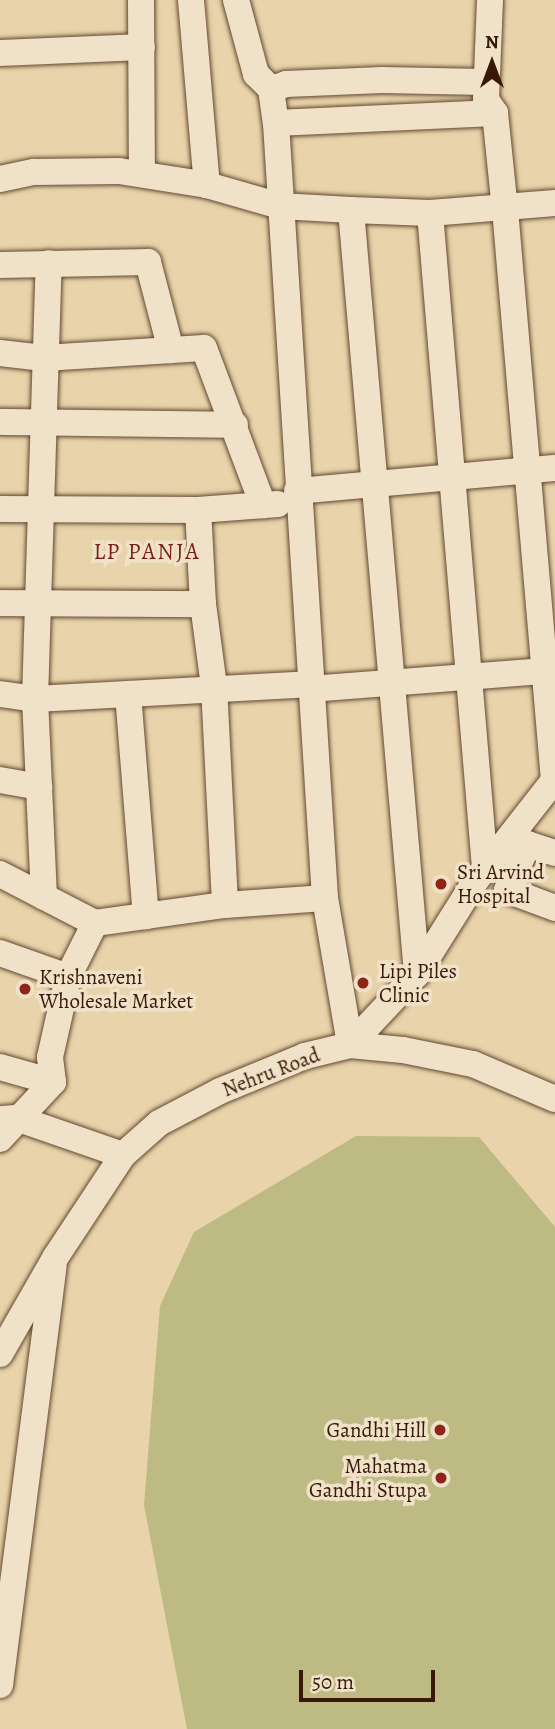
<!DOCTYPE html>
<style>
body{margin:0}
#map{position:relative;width:555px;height:1729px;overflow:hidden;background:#e8d3aa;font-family:Alegreya,serif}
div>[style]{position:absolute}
.green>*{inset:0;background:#bdba84}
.roads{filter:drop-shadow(0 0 2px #644830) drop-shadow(0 0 2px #644830)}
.minor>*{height:26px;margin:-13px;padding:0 13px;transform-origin:13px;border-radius:13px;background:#f0e2c8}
.dots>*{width:19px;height:19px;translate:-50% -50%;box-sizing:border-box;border:4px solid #f0e2c8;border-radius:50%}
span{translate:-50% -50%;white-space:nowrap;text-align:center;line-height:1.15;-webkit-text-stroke:7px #f0e2c8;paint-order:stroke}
.poi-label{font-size:21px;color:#381908}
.left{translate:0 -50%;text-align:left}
.right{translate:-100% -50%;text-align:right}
.street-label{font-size:21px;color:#381908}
.neighbourhood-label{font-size:23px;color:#7a1f14;letter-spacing:2px}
.north{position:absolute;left:457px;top:28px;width:70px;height:70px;-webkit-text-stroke:5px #f0e2c8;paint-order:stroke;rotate:0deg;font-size:19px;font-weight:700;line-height:28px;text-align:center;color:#381908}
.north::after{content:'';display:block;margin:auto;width:24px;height:32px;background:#381908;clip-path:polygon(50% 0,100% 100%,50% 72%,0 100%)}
.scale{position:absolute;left:299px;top:1670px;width:136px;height:32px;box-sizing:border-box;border:4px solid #381908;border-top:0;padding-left:9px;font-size:21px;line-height:24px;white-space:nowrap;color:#381908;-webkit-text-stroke:5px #f0e2c8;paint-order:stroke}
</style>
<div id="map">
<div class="green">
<i style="clip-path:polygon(356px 1136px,479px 1137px,555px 1227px,555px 1729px,187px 1729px,144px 1505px,160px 1306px,194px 1232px)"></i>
</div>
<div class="roads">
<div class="minor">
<i style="left:141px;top:0;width:174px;rotate:89.7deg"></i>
<i style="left:191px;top:0;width:186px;rotate:85.1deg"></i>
<i style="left:236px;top:0;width:77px;rotate:74.9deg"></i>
<i style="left:256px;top:74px;width:21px;rotate:45deg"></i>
<i style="left:271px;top:89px;width:34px;rotate:82deg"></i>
<i style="left:276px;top:123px;width:777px;rotate:86.38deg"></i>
<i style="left:325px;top:898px;width:149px;rotate:80.3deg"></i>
<i style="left:490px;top:0;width:100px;rotate:92.3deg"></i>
<i style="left:486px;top:100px;width:16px;rotate:55deg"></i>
<i style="left:495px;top:113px;width:97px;rotate:84.1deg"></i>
<i style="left:505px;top:209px;width:573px;rotate:85.1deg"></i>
<i style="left:0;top:53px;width:142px;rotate:-2.4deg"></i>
<i style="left:271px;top:89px;width:16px;rotate:-18deg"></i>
<i style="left:286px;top:84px;width:96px;rotate:-2.4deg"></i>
<i style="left:382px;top:80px;width:103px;rotate:1.1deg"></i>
<i style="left:276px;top:123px;width:219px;rotate:-2.6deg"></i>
<i style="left:0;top:179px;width:35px;rotate:-12deg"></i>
<i style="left:34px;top:172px;width:85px;rotate:-0.7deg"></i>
<i style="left:119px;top:171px;width:89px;rotate:9deg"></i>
<i style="left:207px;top:185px;width:76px;rotate:16deg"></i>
<i style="left:280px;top:206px;width:71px;rotate:3.2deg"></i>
<i style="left:351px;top:210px;width:79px;rotate:2.2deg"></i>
<i style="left:430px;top:213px;width:125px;rotate:-4.6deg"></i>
<i style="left:351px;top:210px;width:767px;rotate:85.06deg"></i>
<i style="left:430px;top:213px;width:657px;rotate:85.2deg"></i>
<i style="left:0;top:265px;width:148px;rotate:-1.2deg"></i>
<i style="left:148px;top:262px;width:91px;rotate:75.4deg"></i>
<i style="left:0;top:353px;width:44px;rotate:6.5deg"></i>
<i style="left:44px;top:358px;width:160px;rotate:-3.6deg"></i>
<i style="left:204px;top:348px;width:168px;rotate:69.4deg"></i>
<i style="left:0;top:422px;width:235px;rotate:0.7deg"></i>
<i style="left:297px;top:491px;width:259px;rotate:-5.1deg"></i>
<i style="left:0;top:509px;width:198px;rotate:0.3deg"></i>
<i style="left:198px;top:510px;width:80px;rotate:-4.3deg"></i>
<i style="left:0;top:603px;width:203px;rotate:0.3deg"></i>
<i style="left:203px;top:604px;width:94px;rotate:-93deg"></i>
<i style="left:203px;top:604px;width:83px;rotate:82.4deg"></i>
<i style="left:214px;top:686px;width:219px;rotate:87.1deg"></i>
<i style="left:310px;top:689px;width:246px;rotate:-4.4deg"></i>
<i style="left:0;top:694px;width:35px;rotate:8deg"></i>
<i style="left:35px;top:699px;width:274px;rotate:-3.1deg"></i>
<i style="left:128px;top:694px;width:223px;rotate:85.4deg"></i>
<i style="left:0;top:780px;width:40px;rotate:10deg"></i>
<i style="left:555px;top:853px;width:28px;rotate:-162deg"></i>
<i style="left:528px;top:844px;width:51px;rotate:114.5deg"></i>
<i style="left:507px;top:890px;width:51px;rotate:20.6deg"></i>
<i style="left:0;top:874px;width:107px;rotate:27.3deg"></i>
<i style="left:95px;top:923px;width:60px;rotate:116.6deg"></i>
<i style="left:68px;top:977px;width:72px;rotate:-160.6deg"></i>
<i style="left:44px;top:897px;width:198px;rotate:-92.6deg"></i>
<i style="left:35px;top:699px;width:436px;rotate:-88.2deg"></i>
<i style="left:95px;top:923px;width:131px;rotate:-7.9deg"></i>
<i style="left:225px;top:905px;width:100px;rotate:-4deg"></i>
<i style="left:350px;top:1045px;width:98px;rotate:-46.7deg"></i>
<i style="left:417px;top:974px;width:111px;rotate:-57.9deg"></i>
<i style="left:476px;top:880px;width:128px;rotate:-52deg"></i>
<i style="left:0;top:1067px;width:55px;rotate:15.8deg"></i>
<i style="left:2px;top:1119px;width:14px;rotate:-4deg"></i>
<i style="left:16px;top:1118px;width:113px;rotate:19.1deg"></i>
<i style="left:0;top:1139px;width:78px;rotate:-47.1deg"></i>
<i style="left:53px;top:1082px;width:25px;rotate:-97deg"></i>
<i style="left:50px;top:1057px;width:82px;rotate:-77.3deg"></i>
<i style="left:0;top:1354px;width:111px;rotate:-60.2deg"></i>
<i style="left:55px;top:1258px;width:123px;rotate:-56.6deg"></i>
<i style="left:123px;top:1155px;width:48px;rotate:-41.6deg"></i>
<i style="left:159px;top:1123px;width:69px;rotate:-27.7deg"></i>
<i style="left:220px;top:1091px;width:92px;rotate:-22.4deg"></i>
<i style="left:305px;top:1056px;width:46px;rotate:-13.7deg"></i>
<i style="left:350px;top:1045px;width:53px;rotate:5.4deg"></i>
<i style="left:403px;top:1050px;width:71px;rotate:11.3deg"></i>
<i style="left:473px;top:1064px;width:89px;rotate:23.1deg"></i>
<i style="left:0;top:1685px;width:422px;rotate:-82.7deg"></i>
</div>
</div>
<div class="dots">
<i style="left:441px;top:884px;background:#8f2418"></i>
<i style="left:363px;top:983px;background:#8f2418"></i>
<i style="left:25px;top:989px;background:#8f2418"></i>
<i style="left:440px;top:1430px;background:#8f2418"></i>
<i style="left:441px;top:1478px;background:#8f2418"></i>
</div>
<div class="poi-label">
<span class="left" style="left:457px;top:884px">Sri Arvind<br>Hospital</span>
<span class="left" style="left:379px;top:983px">Lipi Piles<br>Clinic</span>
<span class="left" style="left:39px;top:989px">Krishnaveni<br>Wholesale Market</span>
<span class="right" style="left:426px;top:1430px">Gandhi Hill</span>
<span class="right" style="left:427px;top:1478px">Mahatma<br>Gandhi Stupa</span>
</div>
<div class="street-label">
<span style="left:271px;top:1072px;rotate:-21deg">Nehru Road</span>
</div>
<div class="neighbourhood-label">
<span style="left:147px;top:552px">LP PANJA</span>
</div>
<div class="north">N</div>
<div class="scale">50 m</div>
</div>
